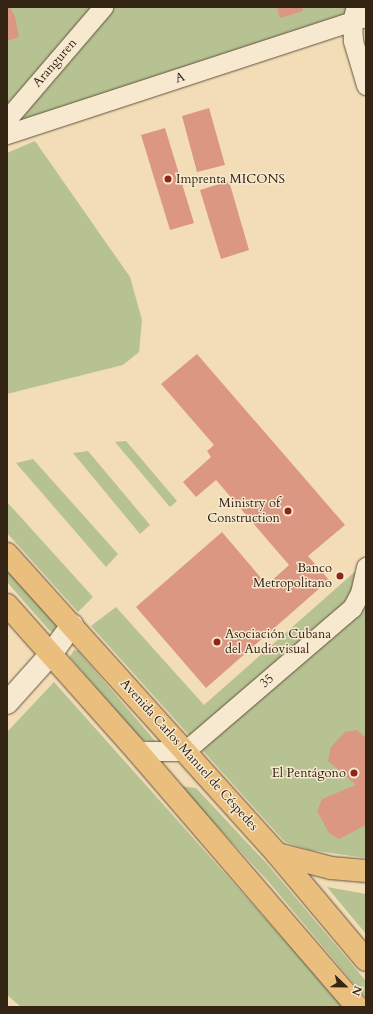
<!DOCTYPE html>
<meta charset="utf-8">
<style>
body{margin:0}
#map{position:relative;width:373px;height:1014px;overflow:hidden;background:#f3ddb7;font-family:Cardo,serif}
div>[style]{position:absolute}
.green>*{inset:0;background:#b6c292}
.building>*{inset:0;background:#dc9783}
.roads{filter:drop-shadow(0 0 1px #63523d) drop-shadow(0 0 1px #63523d)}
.street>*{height:19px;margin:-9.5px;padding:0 9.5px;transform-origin:9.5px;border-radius:9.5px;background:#f7e9d0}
.secondary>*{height:22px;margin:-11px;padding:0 11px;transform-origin:11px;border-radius:11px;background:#f7e9d0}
.primary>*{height:22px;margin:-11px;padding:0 11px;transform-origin:11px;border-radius:11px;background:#eabe7c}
.highway>*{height:22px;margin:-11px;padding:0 11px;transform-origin:11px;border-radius:11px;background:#eabe7c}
.dots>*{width:11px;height:11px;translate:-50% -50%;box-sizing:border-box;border:2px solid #f7e9d0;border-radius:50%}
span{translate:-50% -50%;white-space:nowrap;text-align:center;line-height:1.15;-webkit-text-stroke:3px #f7e9d0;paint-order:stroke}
.street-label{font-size:13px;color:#332414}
.poi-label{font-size:13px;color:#332414}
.left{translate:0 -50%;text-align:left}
.right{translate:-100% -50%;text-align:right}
.frame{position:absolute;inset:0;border:8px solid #332414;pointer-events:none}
.north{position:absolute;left:325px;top:966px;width:40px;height:40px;-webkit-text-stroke:3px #f7e9d0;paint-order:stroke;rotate:112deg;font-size:11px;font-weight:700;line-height:16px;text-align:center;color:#332414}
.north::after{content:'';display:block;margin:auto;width:14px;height:18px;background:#332414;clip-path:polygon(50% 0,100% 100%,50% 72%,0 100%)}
</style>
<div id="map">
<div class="green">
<i style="clip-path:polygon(7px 7px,356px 7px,352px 21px,42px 133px,7px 138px)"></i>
<i style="clip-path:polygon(35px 141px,130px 277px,142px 320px,139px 352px,123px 365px,7px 394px,7px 153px)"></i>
<i style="clip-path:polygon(126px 441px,177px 501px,170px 507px,115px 442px)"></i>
<i style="clip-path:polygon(88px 451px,150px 525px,140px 534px,73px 453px)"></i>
<i style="clip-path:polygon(33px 459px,118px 554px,106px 567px,16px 463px)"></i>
<i style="clip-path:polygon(7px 502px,93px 597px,78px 612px,7px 533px)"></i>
<i style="clip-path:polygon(366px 562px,366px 858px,310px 850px,285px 842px,91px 626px,116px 607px,204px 705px)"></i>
<i style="clip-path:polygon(7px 568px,58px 624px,58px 631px,54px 633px,49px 630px,7px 582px)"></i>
<i style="clip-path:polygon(74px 650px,78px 651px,156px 742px,142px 740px,70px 657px)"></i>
<i style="clip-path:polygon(54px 682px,344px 1007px,21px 1007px,7px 995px,7px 732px)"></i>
<i style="clip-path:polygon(180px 786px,196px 788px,268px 865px,366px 981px,366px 998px,268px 881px)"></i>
<i style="clip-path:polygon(327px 887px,366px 894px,366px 934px)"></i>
</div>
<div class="building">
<i style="clip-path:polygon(7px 7px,10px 7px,15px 17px,19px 37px,7px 41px)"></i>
<i style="clip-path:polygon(277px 7px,302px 7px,303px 11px,280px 18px)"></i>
<i style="clip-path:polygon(209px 108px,225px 165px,197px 172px,182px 116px)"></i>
<i style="clip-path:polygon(165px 128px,194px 223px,170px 230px,141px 135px)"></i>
<i style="clip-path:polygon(229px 181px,249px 250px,221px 259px,200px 190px)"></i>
<i style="clip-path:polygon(197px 354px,345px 525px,308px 556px,329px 580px,206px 688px,136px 607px,222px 532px,267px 585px,289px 565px,216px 480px,196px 497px,183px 482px,211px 457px,207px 451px,214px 445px,161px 384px)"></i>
<i style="clip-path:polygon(357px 730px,366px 738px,366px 825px,339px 839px,329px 833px,317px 811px,322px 799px,356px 785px,328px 761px,331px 747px,345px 732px)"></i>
</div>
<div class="roads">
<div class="street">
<i style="left:355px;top:10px;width:11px;rotate:105deg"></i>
<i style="left:352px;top:21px;width:20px;rotate:87deg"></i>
<i style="left:353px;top:41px;width:46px;rotate:73.5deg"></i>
<i style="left:7px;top:119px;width:148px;rotate:-49.4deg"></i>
<i style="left:7px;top:134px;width:378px;rotate:-18.1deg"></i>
<i style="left:137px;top:751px;width:48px"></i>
<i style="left:185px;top:751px;width:220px;rotate:-40.6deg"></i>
<i style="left:352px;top:608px;width:17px;rotate:-62deg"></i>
<i style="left:360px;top:593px;width:27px;rotate:-77deg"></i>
</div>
<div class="secondary">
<i style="left:7px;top:703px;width:66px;rotate:-48.1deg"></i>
<i style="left:51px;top:654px;width:36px;rotate:-54deg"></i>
</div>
<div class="primary">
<i style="left:7px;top:554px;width:404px;rotate:48deg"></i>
<i style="left:277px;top:854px;width:138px;rotate:50deg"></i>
<i style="left:277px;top:854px;width:56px;rotate:14.5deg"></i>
<i style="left:331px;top:868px;width:35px;rotate:5deg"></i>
</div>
<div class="highway">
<i style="left:7px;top:605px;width:195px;rotate:48.3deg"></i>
<i style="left:137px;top:751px;width:338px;rotate:49.3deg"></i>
</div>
</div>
<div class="dots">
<i style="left:168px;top:179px;background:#8f2418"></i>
<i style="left:288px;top:511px;background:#8f2418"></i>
<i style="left:340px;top:576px;background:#8f2418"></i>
<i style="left:217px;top:642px;background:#8f2418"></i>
<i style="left:354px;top:773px;background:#8f2418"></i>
</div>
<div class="street-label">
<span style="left:55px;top:63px;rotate:-49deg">Aranguren</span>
<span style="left:180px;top:78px;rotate:-18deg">A</span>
<span style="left:267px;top:681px;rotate:-40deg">35</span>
<span style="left:189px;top:755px;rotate:48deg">Avenida Carlos Manuel de Céspedes</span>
</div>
<div class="poi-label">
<span class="left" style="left:176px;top:179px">Imprenta MICONS</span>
<span class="right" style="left:280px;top:511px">Ministry of<br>Construction</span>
<span class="right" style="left:332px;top:576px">Banco<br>Metropolitano</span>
<span class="left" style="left:225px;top:642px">Asociación Cubana<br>del Audiovisual</span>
<span class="right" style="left:346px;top:773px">El Pentágono</span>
</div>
<div class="frame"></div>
<div class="north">N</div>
</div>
